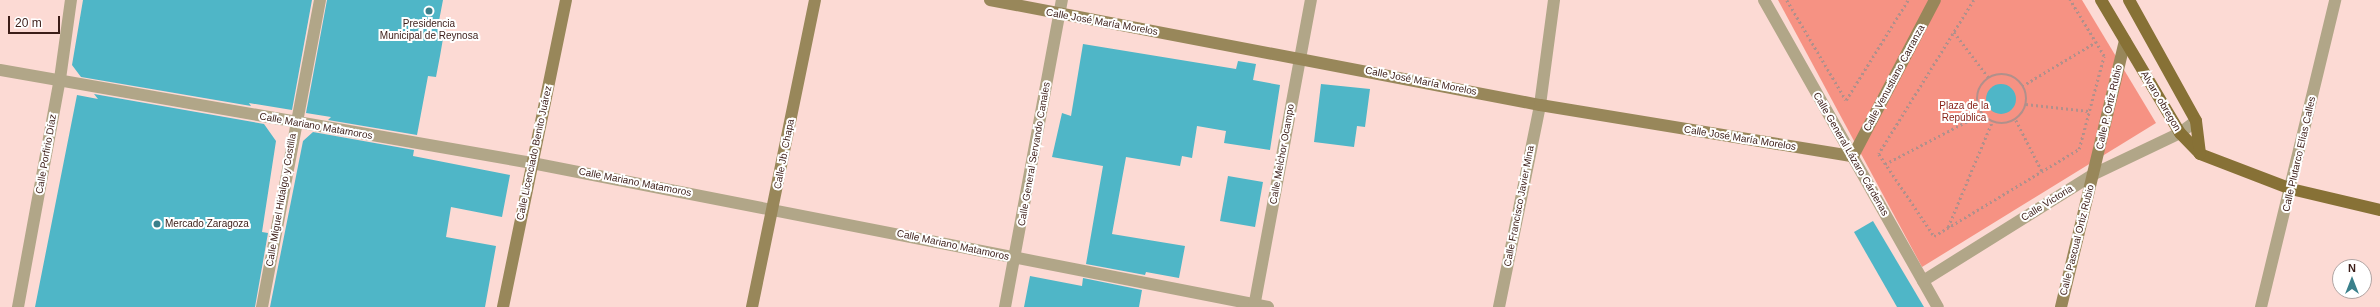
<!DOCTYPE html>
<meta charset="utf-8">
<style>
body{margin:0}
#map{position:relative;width:2380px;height:307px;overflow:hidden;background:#fcdad4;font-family:Helvetica,sans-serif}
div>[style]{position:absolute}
.green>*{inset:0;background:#f69283}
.building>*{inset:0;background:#4fb6c7}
.round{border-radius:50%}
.path>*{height:2.5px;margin-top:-1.25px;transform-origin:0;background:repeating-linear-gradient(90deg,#b1908b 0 2px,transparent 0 5px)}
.path>.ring{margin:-1.25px;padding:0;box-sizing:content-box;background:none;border:2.5px solid #b1908b;border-radius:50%}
.street>*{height:12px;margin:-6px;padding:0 6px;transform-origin:6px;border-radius:6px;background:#b1a688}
.secondary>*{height:12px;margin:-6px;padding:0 6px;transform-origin:6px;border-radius:6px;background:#98875a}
.primary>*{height:12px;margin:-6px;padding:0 6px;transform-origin:6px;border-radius:6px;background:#877136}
.dots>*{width:11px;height:11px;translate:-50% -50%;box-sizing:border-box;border:2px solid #fff;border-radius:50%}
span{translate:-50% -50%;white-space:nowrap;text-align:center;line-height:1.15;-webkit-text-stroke:4px #fff;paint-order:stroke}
.street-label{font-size:10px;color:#3b1d18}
.poi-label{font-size:10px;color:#3b1d18}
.left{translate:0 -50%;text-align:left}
.park-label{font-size:10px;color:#861f15}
.north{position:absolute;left:2332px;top:259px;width:40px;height:40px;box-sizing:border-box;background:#fff;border:1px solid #b1a5a3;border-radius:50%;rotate:0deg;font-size:11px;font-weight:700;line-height:16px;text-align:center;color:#3b1d18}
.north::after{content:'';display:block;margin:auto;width:14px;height:18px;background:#3a808b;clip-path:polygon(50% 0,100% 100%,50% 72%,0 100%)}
.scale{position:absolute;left:8px;top:16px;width:52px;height:18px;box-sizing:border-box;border:2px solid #3b1d18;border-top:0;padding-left:5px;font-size:12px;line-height:14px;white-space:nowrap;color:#3b1d18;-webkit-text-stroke:3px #fff;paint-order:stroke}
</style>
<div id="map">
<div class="green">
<i style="clip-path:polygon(1778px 0,2082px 0,2156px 123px,1922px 267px)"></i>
</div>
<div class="building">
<i style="clip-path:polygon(83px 0,312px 0,292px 110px,249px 103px,251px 106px,81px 77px,72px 65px)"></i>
<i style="clip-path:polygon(327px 0,443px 0,438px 26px,445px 27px,440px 56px,436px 77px,428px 76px,417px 135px,328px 120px,331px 117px,306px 113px)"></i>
<i style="clip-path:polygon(1083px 44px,1236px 69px,1238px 61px,1256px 64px,1253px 80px,1280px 85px,1270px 150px,1224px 143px,1226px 131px,1197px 126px,1192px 158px,1182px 156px,1180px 166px,1126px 157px,1112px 234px,1185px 246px,1179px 278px,1146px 272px,1145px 275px,1086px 264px,1103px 166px,1052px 157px,1062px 113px,1071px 116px)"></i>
<i style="clip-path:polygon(1321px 84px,1370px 89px,1365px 127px,1357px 126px,1354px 147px,1314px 142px)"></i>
<i class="round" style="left:1986px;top:84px;width:30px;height:30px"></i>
<i style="clip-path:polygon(94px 94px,264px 124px,276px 141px,262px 232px,268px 233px,255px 307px,35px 307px,77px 95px,98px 99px)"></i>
<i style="clip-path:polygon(313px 132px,414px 150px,413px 156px,510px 175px,502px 217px,451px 207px,446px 237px,496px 246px,485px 307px,270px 307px,303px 141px)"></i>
<i style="clip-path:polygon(1228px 176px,1263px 182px,1255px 227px,1220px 221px)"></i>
<i style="clip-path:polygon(1873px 221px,1924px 307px,1897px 307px,1854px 232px)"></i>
<i style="clip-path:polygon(1030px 276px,1082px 286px,1083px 278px,1142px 290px,1139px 307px,1024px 307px)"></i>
</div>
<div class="path">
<i style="left:1787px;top:0;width:116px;rotate:59.5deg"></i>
<i style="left:1846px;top:100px;width:118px;rotate:-58.2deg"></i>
<i style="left:1974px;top:0;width:181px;rotate:121.7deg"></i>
<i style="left:1879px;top:154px;width:99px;rotate:56.1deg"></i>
<i style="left:1934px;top:236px;width:169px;rotate:-31deg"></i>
<i style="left:2079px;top:149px;width:96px;rotate:-75deg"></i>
<i style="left:2104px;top:56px;width:66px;rotate:-121.3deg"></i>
<i style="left:1954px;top:32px;width:58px;rotate:52.7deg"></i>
<i class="ring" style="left:1977px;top:74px;width:47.5px;height:47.5px"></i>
<i style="left:2022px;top:86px;width:86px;rotate:-30.7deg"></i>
<i style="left:2026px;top:104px;width:63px;rotate:6.3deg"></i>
<i style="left:2016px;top:120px;width:57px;rotate:63deg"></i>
<i style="left:1885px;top:164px;width:108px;rotate:-27.5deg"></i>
<i style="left:1948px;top:227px;width:114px;rotate:-67.3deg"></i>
</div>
<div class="street">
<i style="left:1764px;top:0;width:353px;rotate:60.5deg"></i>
<i style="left:0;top:70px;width:540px;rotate:9.92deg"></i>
<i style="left:532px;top:163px;width:750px;rotate:11.07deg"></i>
<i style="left:1923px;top:281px;width:202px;rotate:-32deg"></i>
<i style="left:2094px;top:174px;width:95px;rotate:-25.5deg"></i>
<i style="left:2180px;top:133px;width:20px;rotate:-37deg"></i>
<i style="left:18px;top:307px;width:232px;rotate:-79.6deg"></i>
<i style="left:60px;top:79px;width:80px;rotate:-82.1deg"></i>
<i style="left:262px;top:307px;width:312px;rotate:-79.3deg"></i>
<i style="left:1005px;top:307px;width:312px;rotate:-79.5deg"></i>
<i style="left:1254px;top:307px;width:312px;rotate:-79.5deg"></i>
<i style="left:1499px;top:307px;width:206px;rotate:-78.5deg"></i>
<i style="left:1540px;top:105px;width:106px;rotate:-82.4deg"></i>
<i style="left:2261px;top:307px;width:316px;rotate:-76.4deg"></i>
</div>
<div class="secondary">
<i style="left:990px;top:0;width:560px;rotate:10.81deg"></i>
<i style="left:1540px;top:105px;width:317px;rotate:9.3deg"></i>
<i style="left:1853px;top:156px;width:176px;rotate:-62.3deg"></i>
<i style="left:503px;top:307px;width:313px;rotate:-78.4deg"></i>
<i style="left:752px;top:307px;width:313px;rotate:-78.4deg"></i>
<i style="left:2061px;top:307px;width:274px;rotate:-76.5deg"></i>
</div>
<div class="primary">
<i style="left:2101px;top:0;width:155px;rotate:59.3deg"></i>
<i style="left:2180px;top:133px;width:29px;rotate:46deg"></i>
<i style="left:2200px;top:154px;width:97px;rotate:21deg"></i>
<i style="left:2291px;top:189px;width:91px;rotate:13.3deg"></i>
<i style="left:2129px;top:0;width:138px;rotate:61deg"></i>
<i style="left:2196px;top:121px;width:33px;rotate:83deg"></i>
</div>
<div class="dots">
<i style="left:429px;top:11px;background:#3a808b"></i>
<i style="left:157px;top:224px;background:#3a808b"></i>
</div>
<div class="street-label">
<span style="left:1102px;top:22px;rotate:10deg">Calle José María Morelos</span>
<span style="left:1894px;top:78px;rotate:-62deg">Calle Venustiano Carranza</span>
<span style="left:1421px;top:81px;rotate:11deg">Calle José María Morelos</span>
<span style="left:2161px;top:101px;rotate:59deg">Alvaro obregon</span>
<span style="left:2109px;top:107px;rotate:-77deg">Calle P. Ortiz Rubio</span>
<span style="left:316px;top:126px;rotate:10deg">Calle Mariano Matamoros</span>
<span style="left:1740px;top:138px;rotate:9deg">Calle José María Morelos</span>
<span style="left:534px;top:153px;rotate:-78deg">Calle Licenciado Benito Juárez</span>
<span style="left:46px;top:154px;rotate:-80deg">Calle Porfirio Díaz</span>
<span style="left:784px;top:154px;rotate:-79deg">Calle Jb. Chapa</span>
<span style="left:1034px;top:154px;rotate:-80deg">Calle General Servando Canales</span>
<span style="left:1282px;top:154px;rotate:-80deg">Calle Melchor Ocampo</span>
<span style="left:1851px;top:154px;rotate:60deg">Calle General Lázaro Cárdenas</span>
<span style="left:2299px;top:154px;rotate:-77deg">Calle Plutarco Elías Calles</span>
<span style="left:635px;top:182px;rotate:11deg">Calle Mariano Matamoros</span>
<span style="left:281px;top:200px;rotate:-80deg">Calle Miguel Hidalgo y Costilla</span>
<span style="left:2047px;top:203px;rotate:-32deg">Calle Victoria</span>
<span style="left:1519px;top:206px;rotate:-79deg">Calle Francisco Javier Mina</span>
<span style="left:2077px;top:240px;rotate:-76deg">Calle Pascual Ortiz Rubio</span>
<span style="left:953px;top:245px;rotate:12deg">Calle Mariano Matamoros</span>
</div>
<div class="poi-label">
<span style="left:429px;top:29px">Presidencia<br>Municipal de Reynosa</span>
<span class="left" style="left:165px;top:224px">Mercado Zaragoza</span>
</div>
<div class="park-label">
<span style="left:1964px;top:111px">Plaza de la<br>República</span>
</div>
<div class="north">N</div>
<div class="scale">20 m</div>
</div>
